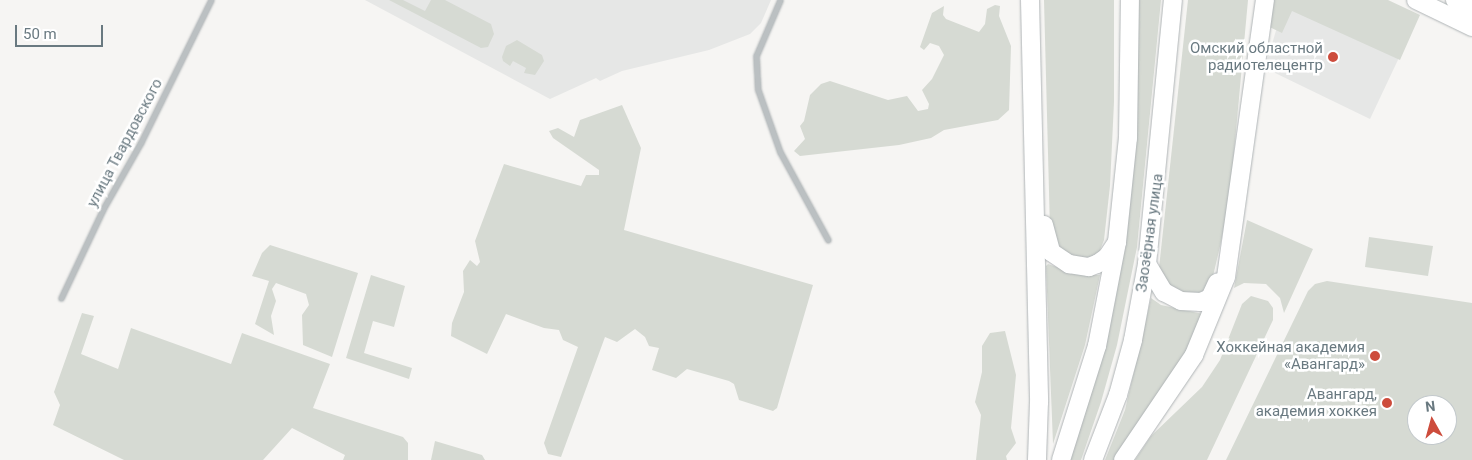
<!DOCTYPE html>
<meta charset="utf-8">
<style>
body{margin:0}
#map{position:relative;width:1472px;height:460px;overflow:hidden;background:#f6f5f3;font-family:Roboto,sans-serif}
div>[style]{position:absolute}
.built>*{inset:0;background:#e6e7e6}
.green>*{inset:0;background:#d6dad3}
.roads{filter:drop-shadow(0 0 1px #afb4b6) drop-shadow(0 0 1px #afb4b6)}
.minor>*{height:5px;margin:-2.5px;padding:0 2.5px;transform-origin:2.5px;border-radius:2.5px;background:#bbc0c2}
.primary>*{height:18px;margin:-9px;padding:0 9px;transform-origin:9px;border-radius:9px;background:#fff}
.dots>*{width:14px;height:14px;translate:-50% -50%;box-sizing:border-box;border:2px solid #fff;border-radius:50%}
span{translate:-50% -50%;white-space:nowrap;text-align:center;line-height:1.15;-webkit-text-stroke:5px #fff;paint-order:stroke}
.poi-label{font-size:15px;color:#697980}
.right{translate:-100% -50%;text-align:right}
.street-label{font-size:15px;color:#697980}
.north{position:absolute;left:1407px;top:395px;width:50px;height:50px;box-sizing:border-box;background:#fff;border:1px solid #c3c9cc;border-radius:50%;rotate:353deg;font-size:14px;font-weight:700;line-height:20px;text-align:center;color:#697980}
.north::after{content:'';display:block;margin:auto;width:18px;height:22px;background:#cd4c3c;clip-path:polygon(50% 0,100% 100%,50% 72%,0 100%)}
.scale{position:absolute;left:15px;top:25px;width:88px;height:22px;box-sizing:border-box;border:2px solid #697980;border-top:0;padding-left:6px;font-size:15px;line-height:18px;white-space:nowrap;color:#697980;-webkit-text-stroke:4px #fff;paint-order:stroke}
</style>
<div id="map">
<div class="built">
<i style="clip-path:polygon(365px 0,771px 0,761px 23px,750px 34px,709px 50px,622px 71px,600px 81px,596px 78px,550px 99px)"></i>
<i style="clip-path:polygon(1285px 0,1414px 26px,1370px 119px,1265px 68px)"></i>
</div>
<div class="green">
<i style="clip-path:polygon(389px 0,403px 0,425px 11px,431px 0,445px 0,491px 24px,494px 34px,488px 47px,481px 48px)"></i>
<i style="clip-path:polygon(1044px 0,1114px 0,1114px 102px,1110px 186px,1104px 240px,1098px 255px,1092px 259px,1079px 259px,1061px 251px,1050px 230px)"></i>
<i style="clip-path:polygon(1136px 0,1161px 0,1137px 247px,1117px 345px,1101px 402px,1081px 460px,1068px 460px,1125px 243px,1136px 145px)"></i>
<i style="clip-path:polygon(1188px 0,1248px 0,1230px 196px,1221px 242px,1210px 289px,1205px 293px,1188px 294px,1166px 287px,1159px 268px)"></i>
<i style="clip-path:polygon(1274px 0,1388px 0,1420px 15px,1400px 60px,1292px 11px,1282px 33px,1263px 24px)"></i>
<i style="clip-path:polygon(995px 5px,1000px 6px,999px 16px,1011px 46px,1009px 110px,998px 120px,944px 130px,931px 138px,899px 145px,800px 156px,794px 151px,805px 139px,800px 126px,804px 121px,810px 95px,821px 84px,830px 81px,888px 100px,907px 96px,918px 111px,928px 109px,929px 104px,922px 90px,932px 79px,944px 55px,939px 46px,930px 43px,924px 50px,920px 47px,932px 13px,944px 6px,943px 15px,946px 19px,979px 32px,985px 24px,987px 9px)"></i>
<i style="clip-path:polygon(517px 40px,542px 55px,544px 61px,535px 75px,524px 73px,526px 68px,513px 61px,510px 66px,503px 61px,502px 57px,506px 46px)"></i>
<i style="clip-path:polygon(622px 105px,641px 148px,624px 230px,813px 285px,777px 408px,773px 411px,739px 400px,734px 384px,729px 381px,687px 369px,676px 378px,652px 370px,659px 348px,649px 346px,645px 337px,635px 329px,617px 342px,605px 337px,561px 457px,548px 454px,544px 443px,578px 347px,563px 340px,559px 330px,544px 328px,506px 314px,487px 354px,451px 336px,452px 323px,464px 292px,463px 271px,470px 260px,477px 266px,480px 262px,475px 241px,504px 164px,581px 186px,586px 175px,599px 175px,599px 170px,553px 138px,549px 131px,558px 128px,574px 137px,580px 120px)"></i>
<i style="clip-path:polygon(1247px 220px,1313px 249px,1284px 313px,1280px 298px,1266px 284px,1244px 283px,1234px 288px)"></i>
<i style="clip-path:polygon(1369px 237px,1433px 246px,1428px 276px,1365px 267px)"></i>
<i style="clip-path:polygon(270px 245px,358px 273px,332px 357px,303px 345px,302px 315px,309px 305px,306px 294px,276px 283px,272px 289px,276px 301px,271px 316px,274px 335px,255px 324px,269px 281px,252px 276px,262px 253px)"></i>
<i style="clip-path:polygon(1048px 264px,1080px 275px,1100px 275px,1085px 345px,1053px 444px,1046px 266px)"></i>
<i style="clip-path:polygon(371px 275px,405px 286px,394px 327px,373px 321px,364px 353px,412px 368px,409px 379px,346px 358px)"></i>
<i style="clip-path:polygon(evenodd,1327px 281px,1472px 303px,1472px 460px,1226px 460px,1308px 291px,1315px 284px,1327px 281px,1417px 405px,1447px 405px,1447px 435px,1417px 435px,1417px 405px)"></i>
<i style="clip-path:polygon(1251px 296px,1268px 301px,1273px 308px,1273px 320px,1207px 460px,1135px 460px,1151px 436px,1202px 387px,1220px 360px,1242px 304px)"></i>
<i style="clip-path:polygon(1151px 298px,1161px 305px,1203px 314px,1185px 356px,1115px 460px,1105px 460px,1125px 410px)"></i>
<i style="clip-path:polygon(82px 313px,94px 316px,81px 354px,118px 369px,131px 328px,231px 364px,242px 333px,330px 364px,313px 408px,403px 437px,408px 443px,408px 460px,343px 460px,345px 455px,292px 428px,263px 460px,124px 460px,53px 425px,60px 405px,54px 392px)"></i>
<i style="clip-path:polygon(1005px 331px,1016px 375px,1011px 428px,1016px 443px,1006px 456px,1007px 460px,976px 460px,981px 415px,975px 402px,982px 372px,982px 346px,990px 333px)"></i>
<i style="clip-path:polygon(435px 441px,482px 455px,485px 460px,431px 460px)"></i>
</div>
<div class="roads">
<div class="minor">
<i style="left:780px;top:0;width:61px;rotate:113.2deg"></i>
<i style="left:756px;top:56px;width:34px;rotate:87deg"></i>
<i style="left:758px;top:90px;width:66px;rotate:70.5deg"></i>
<i style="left:780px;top:152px;width:100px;rotate:61.4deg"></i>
<i style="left:61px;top:298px;width:98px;rotate:-64.7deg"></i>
<i style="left:103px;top:209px;width:77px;rotate:-60.4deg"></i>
<i style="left:141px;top:142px;width:158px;rotate:-63.8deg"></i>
</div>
<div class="primary">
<i style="left:1030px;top:0;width:402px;rotate:88.7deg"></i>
<i style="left:1039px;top:402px;width:58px;rotate:92deg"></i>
<i style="left:1416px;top:0;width:62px;rotate:25.7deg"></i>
<i style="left:1455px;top:0;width:19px;rotate:25deg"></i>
<i style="left:1044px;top:225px;width:28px;rotate:75deg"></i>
<i style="left:1051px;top:252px;width:22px;rotate:34deg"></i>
<i style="left:1069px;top:264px;width:20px;rotate:9deg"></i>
<i style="left:1089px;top:267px;width:9px;rotate:-21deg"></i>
<i style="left:1097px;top:264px;width:12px;rotate:-35deg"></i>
<i style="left:1107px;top:257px;width:18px;rotate:-56deg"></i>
<i style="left:1147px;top:264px;width:33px;rotate:59deg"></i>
<i style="left:1164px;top:292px;width:19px;rotate:28deg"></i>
<i style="left:1181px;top:301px;width:20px;rotate:3deg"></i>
<i style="left:1201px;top:302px;width:10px;rotate:-24deg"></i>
<i style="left:1210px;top:298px;width:17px;rotate:-65deg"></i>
<i style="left:1061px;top:460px;width:120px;rotate:-72.5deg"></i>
<i style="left:1097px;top:346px;width:106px;rotate:-79.1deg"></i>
<i style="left:1117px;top:242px;width:105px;rotate:-84deg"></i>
<i style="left:1128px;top:138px;width:138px;rotate:-89.2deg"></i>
<i style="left:1093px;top:460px;width:70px;rotate:-69deg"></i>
<i style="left:1118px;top:395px;width:57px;rotate:-74.7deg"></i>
<i style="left:1133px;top:340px;width:77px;rotate:-79.6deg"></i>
<i style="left:1147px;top:264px;width:265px;rotate:-84.4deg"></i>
<i style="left:1123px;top:460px;width:127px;rotate:-55.9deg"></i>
<i style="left:1194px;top:355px;width:84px;rotate:-67.7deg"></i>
<i style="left:1226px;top:277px;width:280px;rotate:-82deg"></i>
</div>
</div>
<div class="dots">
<i style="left:1333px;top:57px;background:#cd4c3c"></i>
<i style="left:1375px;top:356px;background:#cd4c3c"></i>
<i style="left:1387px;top:403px;background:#cd4c3c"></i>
</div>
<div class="poi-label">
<span class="right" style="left:1323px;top:57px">Омский областной<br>радиотелецентр</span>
<span class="right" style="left:1365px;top:356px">Хоккейная академия<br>«Авангард»</span>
<span class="right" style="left:1377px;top:403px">Авангард,<br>академия хоккея</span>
</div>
<div class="street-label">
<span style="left:125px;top:143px;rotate:-62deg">улица Твардовского</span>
<span style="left:1150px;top:233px;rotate:-82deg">Заозёрная улица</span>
</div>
<div class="north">N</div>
<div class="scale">50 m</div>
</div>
